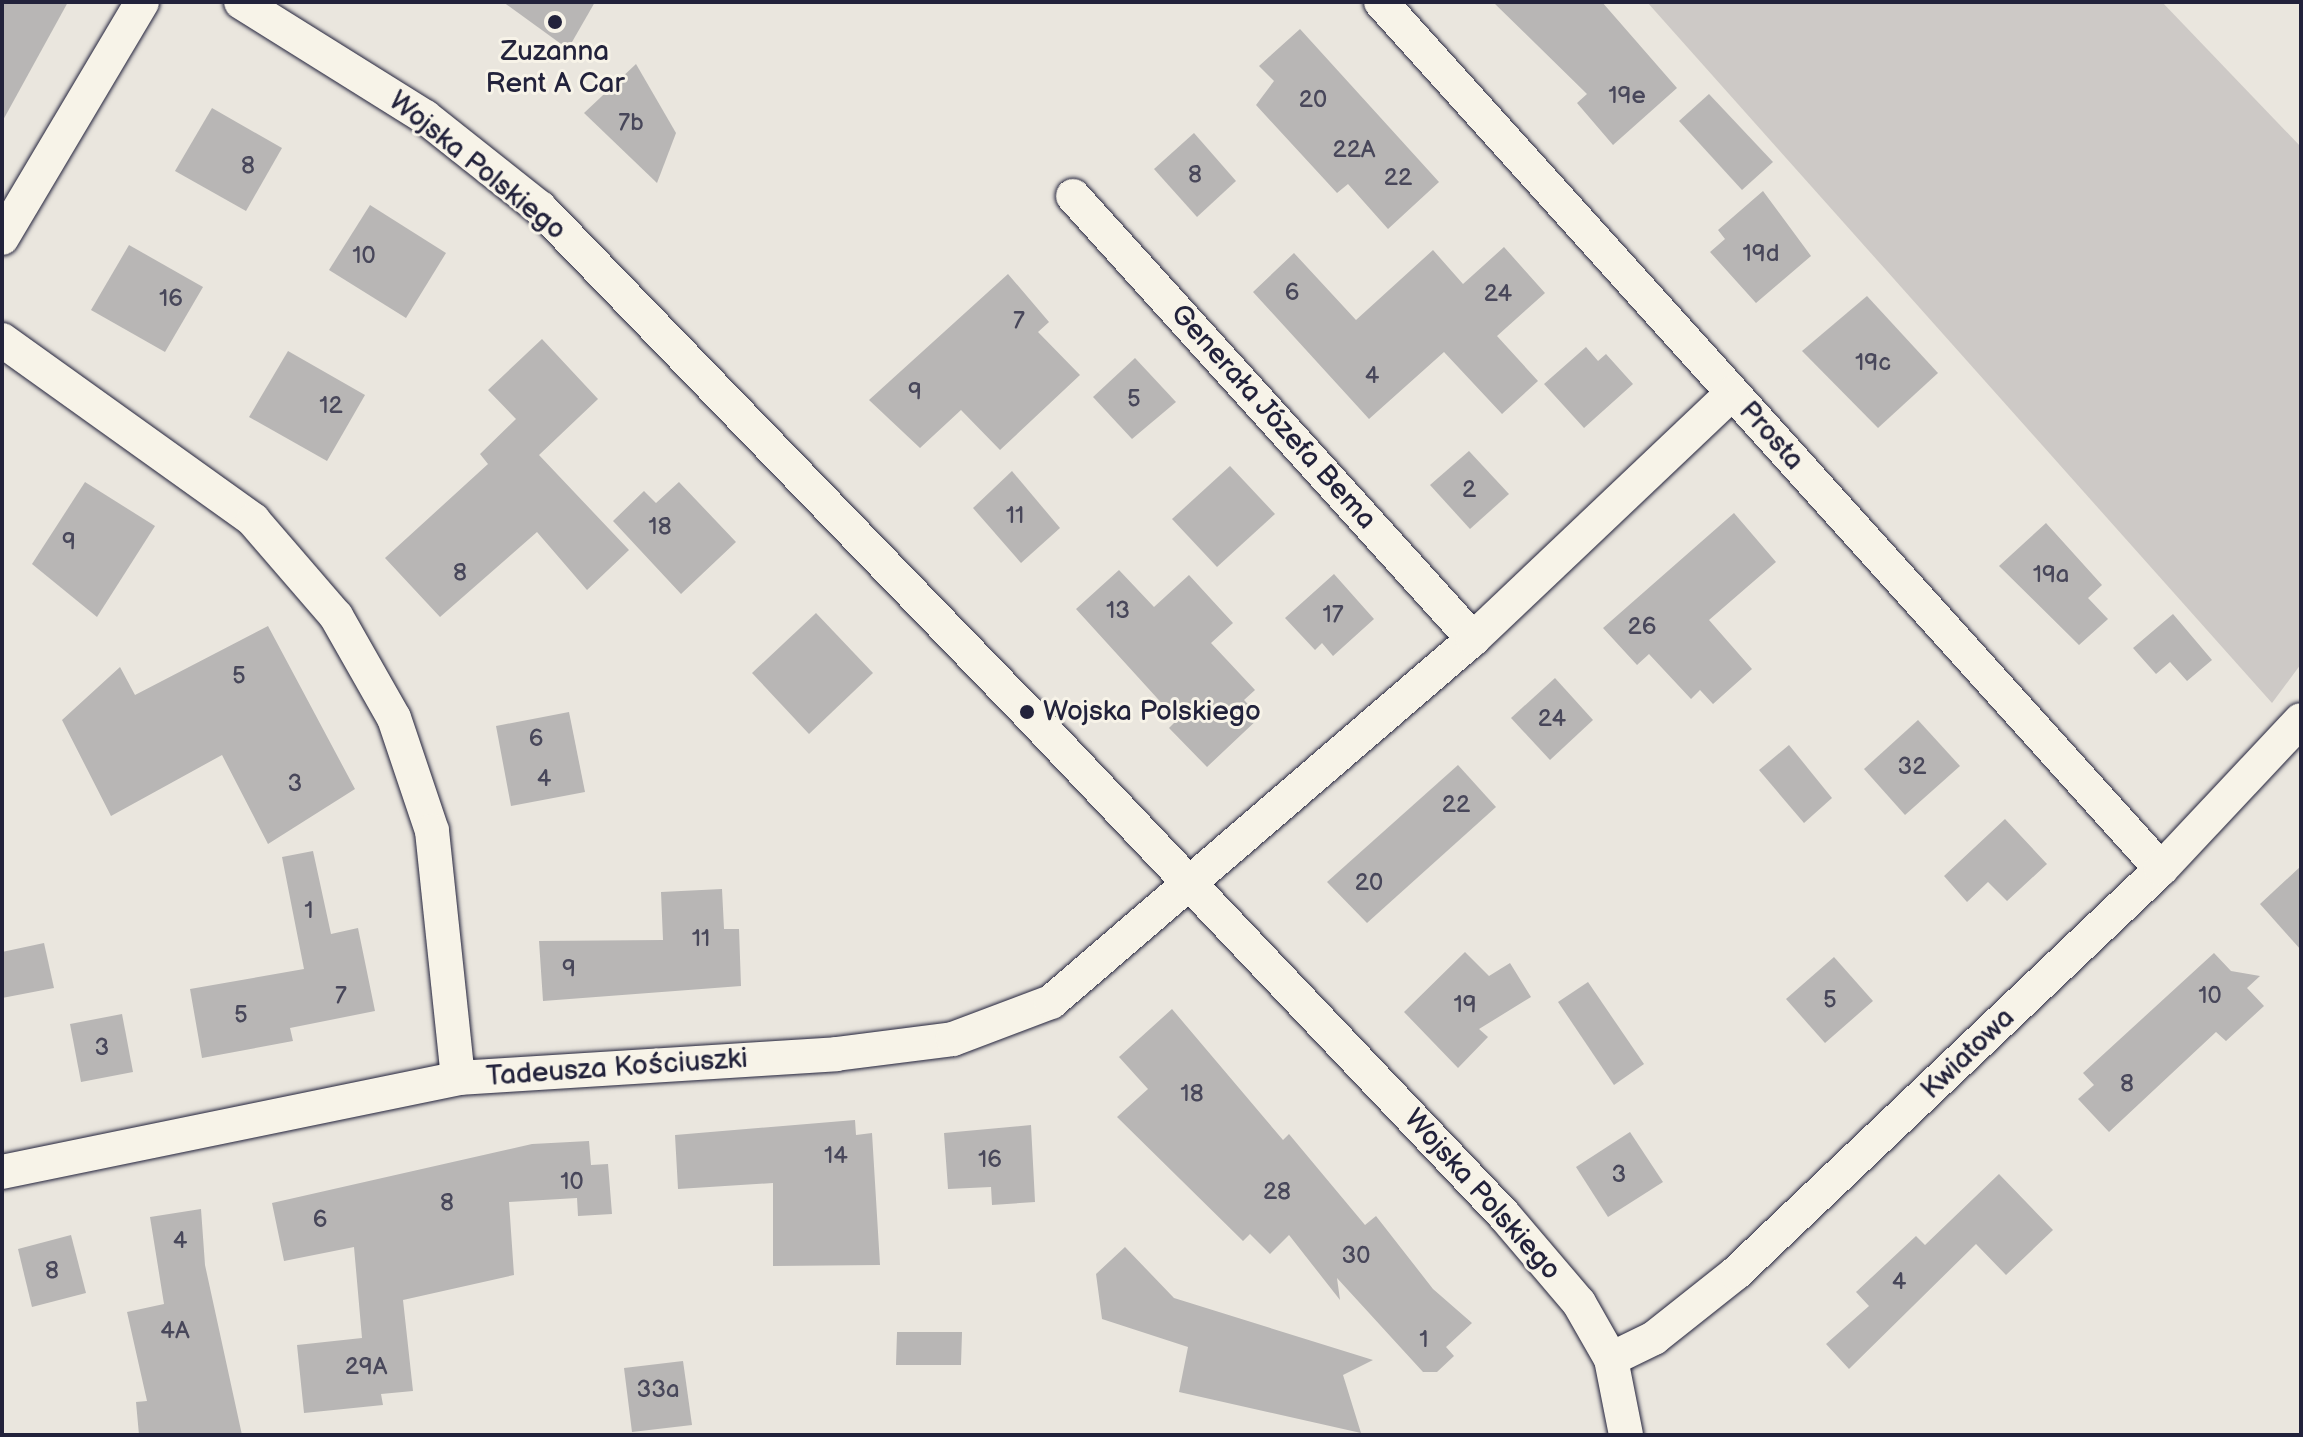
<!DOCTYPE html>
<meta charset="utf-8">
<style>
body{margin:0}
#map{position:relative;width:2303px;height:1437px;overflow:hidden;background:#eae6de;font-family:"Balsamiq Sans",sans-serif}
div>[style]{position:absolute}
.green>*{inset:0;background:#cdc9c6}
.building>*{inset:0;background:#b8b6b5}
.roads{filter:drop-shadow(0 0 2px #22223b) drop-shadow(0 0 2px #22223b)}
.street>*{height:34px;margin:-17px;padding:0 17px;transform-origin:17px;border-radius:17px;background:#f7f3e8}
.dots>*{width:22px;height:22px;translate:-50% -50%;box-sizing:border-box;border:4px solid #f7f3e8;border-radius:50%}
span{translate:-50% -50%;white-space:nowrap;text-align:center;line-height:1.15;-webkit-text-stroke:6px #f7f3e8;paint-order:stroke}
.number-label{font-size:24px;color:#48475a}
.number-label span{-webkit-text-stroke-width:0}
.poi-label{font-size:28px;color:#22223b}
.left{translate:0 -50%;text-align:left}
.street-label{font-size:28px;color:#22223b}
.frame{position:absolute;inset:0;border:4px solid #22223b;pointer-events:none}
</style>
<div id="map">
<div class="green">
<i style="clip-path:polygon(1647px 2px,2162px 2px,2301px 147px,2301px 664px,2272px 703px)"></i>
</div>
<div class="building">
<i style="clip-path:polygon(2px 2px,68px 2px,2px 122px)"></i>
<i style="clip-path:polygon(503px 2px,595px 2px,568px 49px)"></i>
<i style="clip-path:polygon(1493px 2px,1602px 2px,1677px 88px,1613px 145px,1577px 103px,1587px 94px)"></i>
<i style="clip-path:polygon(1300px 29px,1439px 182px,1388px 229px,1348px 184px,1337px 193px,1256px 105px,1274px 81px,1259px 66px)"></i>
<i style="clip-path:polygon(636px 64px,676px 133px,657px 183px,584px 113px)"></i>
<i style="clip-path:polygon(1709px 94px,1773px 162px,1742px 190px,1679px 121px)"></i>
<i style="clip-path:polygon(212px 108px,282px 148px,246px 211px,175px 171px)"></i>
<i style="clip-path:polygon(1194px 133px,1236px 181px,1197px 217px,1154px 169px)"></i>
<i style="clip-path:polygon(1763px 191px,1811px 256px,1756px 303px,1710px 252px,1725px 239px,1718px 230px)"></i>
<i style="clip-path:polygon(370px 205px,446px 253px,406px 318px,329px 270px)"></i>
<i style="clip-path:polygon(129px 245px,203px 287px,165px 352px,91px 310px)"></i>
<i style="clip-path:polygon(1504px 247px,1545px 293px,1497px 336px,1538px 381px,1502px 414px,1444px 352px,1369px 419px,1253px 292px,1294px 253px,1356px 320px,1433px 250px,1463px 284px)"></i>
<i style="clip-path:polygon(1008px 274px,1049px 322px,1038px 332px,1080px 375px,1000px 450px,961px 410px,920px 448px,869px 400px)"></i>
<i style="clip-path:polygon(1867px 296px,1938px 373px,1878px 428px,1802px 351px)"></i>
<i style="clip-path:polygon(542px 339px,598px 399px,539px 455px,629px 550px,587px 590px,537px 532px,440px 617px,385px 558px,488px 464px,480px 454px,516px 419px,488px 390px)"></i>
<i style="clip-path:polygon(1586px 347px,1598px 361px,1606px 354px,1633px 384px,1584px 428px,1544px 384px)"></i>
<i style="clip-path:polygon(288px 351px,365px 395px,327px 461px,249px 417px)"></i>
<i style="clip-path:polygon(1135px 358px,1176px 402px,1132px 439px,1093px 397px)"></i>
<i style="clip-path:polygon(1469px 451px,1509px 494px,1470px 529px,1430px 485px)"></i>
<i style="clip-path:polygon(1230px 466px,1275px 514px,1217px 567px,1172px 519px)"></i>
<i style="clip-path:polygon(1012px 471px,1060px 528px,1021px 563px,973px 508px)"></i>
<i style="clip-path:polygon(85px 482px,155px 526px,97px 617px,32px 564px)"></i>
<i style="clip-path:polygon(679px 482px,736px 542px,681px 594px,613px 521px,644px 491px,656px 503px)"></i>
<i style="clip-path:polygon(1734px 513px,1776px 562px,1709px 620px,1752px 669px,1713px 704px,1700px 690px,1691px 699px,1649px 654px,1637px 665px,1603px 628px)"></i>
<i style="clip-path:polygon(2046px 523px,2102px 585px,2088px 598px,2108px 619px,2079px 645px,1999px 566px)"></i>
<i style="clip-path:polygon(1119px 570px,1154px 607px,1189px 575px,1233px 623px,1211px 643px,1255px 690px,1244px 700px,1260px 717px,1207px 767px,1169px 728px,1177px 720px,1076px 609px)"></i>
<i style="clip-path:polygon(1334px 574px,1374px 619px,1333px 656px,1322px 643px,1315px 650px,1285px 618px)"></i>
<i style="clip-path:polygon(816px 613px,873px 673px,809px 734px,752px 673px)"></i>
<i style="clip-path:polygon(2173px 614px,2212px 660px,2187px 681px,2170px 662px,2156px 674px,2133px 648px)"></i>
<i style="clip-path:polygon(268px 626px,355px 789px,268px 844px,222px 755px,111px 816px,62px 720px,120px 667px,135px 695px)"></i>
<i style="clip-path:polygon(1555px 678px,1593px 720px,1550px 760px,1511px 718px)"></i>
<i style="clip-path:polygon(569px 712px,585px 792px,511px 806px,496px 726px)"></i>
<i style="clip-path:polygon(1918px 720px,1960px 766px,1905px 815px,1864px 769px)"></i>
<i style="clip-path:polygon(1789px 745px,1832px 798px,1804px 823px,1759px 770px)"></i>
<i style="clip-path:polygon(1458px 765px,1496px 807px,1367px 923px,1327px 882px)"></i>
<i style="clip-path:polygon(2005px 819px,2047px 864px,2007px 901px,1988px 882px,1967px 902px,1944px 876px)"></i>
<i style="clip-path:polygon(313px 851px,331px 934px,358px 928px,375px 1011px,290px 1028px,293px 1041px,202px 1058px,190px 989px,304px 969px,282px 857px)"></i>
<i style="clip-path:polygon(2301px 866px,2301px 950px,2260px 904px)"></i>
<i style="clip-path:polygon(722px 889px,724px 929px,739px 929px,741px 986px,543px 1001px,539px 941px,663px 940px,661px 892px)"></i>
<i style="clip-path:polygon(44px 943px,54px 988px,2px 998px,2px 952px)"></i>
<i style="clip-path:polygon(1465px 952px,1489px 976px,1510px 963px,1531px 997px,1479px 1029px,1488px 1037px,1458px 1068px,1404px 1012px)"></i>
<i style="clip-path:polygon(2214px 953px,2231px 971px,2260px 976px,2247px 988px,2264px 1006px,2226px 1041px,2216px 1032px,2109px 1132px,2078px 1099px,2094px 1085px,2083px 1073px)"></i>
<i style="clip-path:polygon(1834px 957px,1873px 1001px,1825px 1043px,1786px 999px)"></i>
<i style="clip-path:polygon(1588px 982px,1644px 1064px,1614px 1085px,1558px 1002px)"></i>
<i style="clip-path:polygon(1172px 1009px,1283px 1140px,1289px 1134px,1365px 1225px,1376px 1216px,1433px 1289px,1472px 1323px,1446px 1347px,1454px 1356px,1437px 1372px,1423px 1372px,1337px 1278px,1340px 1300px,1289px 1235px,1270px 1254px,1250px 1234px,1243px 1241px,1117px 1117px,1148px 1089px,1119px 1057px)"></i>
<i style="clip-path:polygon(122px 1014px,133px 1072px,81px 1082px,70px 1024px)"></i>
<i style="clip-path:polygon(855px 1120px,856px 1135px,872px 1133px,880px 1265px,773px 1266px,773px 1183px,678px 1189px,675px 1135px)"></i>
<i style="clip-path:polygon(1031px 1125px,1035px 1202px,992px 1205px,991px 1187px,948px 1189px,944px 1133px)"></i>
<i style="clip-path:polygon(1630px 1132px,1663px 1182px,1608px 1217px,1576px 1167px)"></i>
<i style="clip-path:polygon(589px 1141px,591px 1165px,608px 1164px,612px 1214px,578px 1216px,577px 1198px,509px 1202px,514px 1275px,403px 1300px,413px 1391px,381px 1394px,383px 1405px,304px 1413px,297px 1345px,362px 1338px,354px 1247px,284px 1261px,272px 1203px,532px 1144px)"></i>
<i style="clip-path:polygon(1999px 1174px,2053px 1230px,2006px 1275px,1976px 1244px,1849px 1369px,1826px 1344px,1869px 1306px,1856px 1292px,1916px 1236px,1925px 1245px)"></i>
<i style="clip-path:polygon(201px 1209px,205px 1265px,242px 1435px,139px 1435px,136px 1402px,147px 1401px,127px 1312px,164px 1304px,150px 1217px)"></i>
<i style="clip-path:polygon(71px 1235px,86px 1293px,32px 1307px,18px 1249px)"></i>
<i style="clip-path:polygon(1125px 1247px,1174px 1298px,1373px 1360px,1343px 1375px,1361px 1433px,1179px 1392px,1188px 1347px,1102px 1319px,1096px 1274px)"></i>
<i style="clip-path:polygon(897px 1332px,962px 1332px,961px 1365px,896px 1365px)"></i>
<i style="clip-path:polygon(683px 1361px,692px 1425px,632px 1432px,624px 1368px)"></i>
</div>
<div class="roads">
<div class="street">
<i style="left:241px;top:2px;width:217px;rotate:32deg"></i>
<i style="left:425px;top:117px;width:147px;rotate:38.4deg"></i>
<i style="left:540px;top:208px;width:701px;rotate:45.98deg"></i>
<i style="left:1027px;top:712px;width:693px;rotate:46.52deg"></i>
<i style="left:1504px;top:1215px;width:116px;rotate:49.6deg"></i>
<i style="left:1579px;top:1303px;width:64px;rotate:60.3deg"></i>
<i style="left:1611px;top:1359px;width:77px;rotate:78.8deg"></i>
<i style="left:1381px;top:2px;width:1166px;rotate:48.02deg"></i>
<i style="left:1073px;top:196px;width:597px;rotate:47.92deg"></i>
<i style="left:2px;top:238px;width:274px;rotate:-59.3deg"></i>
<i style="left:2px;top:340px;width:309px;rotate:35.6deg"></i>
<i style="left:253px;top:520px;width:127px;rotate:49.2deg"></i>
<i style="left:336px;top:616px;width:117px;rotate:60.4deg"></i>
<i style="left:394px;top:718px;width:119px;rotate:71.4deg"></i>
<i style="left:432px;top:831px;width:248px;rotate:84deg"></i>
<i style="left:2px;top:1172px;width:466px;rotate:-11.6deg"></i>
<i style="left:458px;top:1078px;width:379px;rotate:-3.6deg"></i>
<i style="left:836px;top:1054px;width:118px;rotate:-7.3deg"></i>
<i style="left:953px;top:1039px;width:105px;rotate:-20.7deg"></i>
<i style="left:1051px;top:1002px;width:557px;rotate:-40.7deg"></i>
<i style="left:1473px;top:639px;width:357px;rotate:-43.5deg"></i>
<i style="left:1611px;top:1359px;width:48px;rotate:-26deg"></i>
<i style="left:1654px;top:1338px;width:105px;rotate:-38.4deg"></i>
<i style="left:1736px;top:1273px;width:586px;rotate:-43.55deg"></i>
<i style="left:2161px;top:869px;width:204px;rotate:-46.8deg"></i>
</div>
</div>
<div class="dots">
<i style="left:555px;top:22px;background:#22223b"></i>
<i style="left:1027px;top:712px;background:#22223b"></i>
</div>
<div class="number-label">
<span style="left:1627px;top:96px">19e</span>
<span style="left:1313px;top:100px">20</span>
<span style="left:631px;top:123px">7b</span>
<span style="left:1354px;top:150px">22A</span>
<span style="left:248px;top:166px">8</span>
<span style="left:1195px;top:175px">8</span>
<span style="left:1398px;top:178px">22</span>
<span style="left:1761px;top:254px">19d</span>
<span style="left:364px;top:256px">10</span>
<span style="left:1292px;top:293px">6</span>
<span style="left:1498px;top:294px">24</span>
<span style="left:171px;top:299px">16</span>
<span style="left:1019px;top:321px">7</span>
<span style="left:1873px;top:363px">19c</span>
<span style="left:1372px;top:376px">4</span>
<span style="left:915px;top:392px">9</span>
<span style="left:1134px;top:399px">5</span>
<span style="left:331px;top:406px">12</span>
<span style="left:1469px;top:490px">2</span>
<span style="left:1015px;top:516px">11</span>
<span style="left:660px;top:527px">18</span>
<span style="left:69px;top:542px">9</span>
<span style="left:460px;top:573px">8</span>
<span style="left:2051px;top:575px">19a</span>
<span style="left:1118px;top:611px">13</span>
<span style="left:1333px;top:615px">17</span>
<span style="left:1642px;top:627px">26</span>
<span style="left:239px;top:676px">5</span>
<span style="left:1552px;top:719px">24</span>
<span style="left:536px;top:739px">6</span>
<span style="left:1912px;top:767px">32</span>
<span style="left:544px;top:779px">4</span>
<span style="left:295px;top:784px">3</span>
<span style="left:1456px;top:805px">22</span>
<span style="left:1369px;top:883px">20</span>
<span style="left:309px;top:911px">1</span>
<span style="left:701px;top:939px">11</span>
<span style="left:569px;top:969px">9</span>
<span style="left:341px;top:996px">7</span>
<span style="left:2210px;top:996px">10</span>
<span style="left:1830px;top:1000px">5</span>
<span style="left:1465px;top:1005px">19</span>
<span style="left:241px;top:1015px">5</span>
<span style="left:102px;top:1048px">3</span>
<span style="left:2127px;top:1084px">8</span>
<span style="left:1192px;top:1094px">18</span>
<span style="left:836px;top:1156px">14</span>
<span style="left:990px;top:1160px">16</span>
<span style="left:1619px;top:1175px">3</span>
<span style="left:572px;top:1182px">10</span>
<span style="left:1277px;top:1192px">28</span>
<span style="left:447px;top:1203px">8</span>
<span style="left:320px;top:1220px">6</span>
<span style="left:180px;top:1241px">4</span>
<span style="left:1356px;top:1256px">30</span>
<span style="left:52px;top:1271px">8</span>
<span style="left:1899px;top:1282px">4</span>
<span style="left:175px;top:1331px">4A</span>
<span style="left:1424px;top:1340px">1</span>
<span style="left:366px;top:1367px">29A</span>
<span style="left:658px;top:1390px">33a</span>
</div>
<div class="poi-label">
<span style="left:555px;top:68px">Zuzanna<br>Rent A Car</span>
<span class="left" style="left:1043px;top:712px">Wojska Polskiego</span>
</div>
<div class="street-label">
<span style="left:477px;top:166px;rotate:39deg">Wojska Polskiego</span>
<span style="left:1273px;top:417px;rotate:48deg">Generała Józefa Bema</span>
<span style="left:1771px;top:436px;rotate:48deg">Prosta</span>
<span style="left:1968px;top:1054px;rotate:-44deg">Kwiatowa</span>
<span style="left:617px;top:1068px;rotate:-4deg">Tadeusza Kościuszki</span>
<span style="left:1482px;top:1195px;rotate:48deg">Wojska Polskiego</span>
</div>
<div class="frame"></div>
</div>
